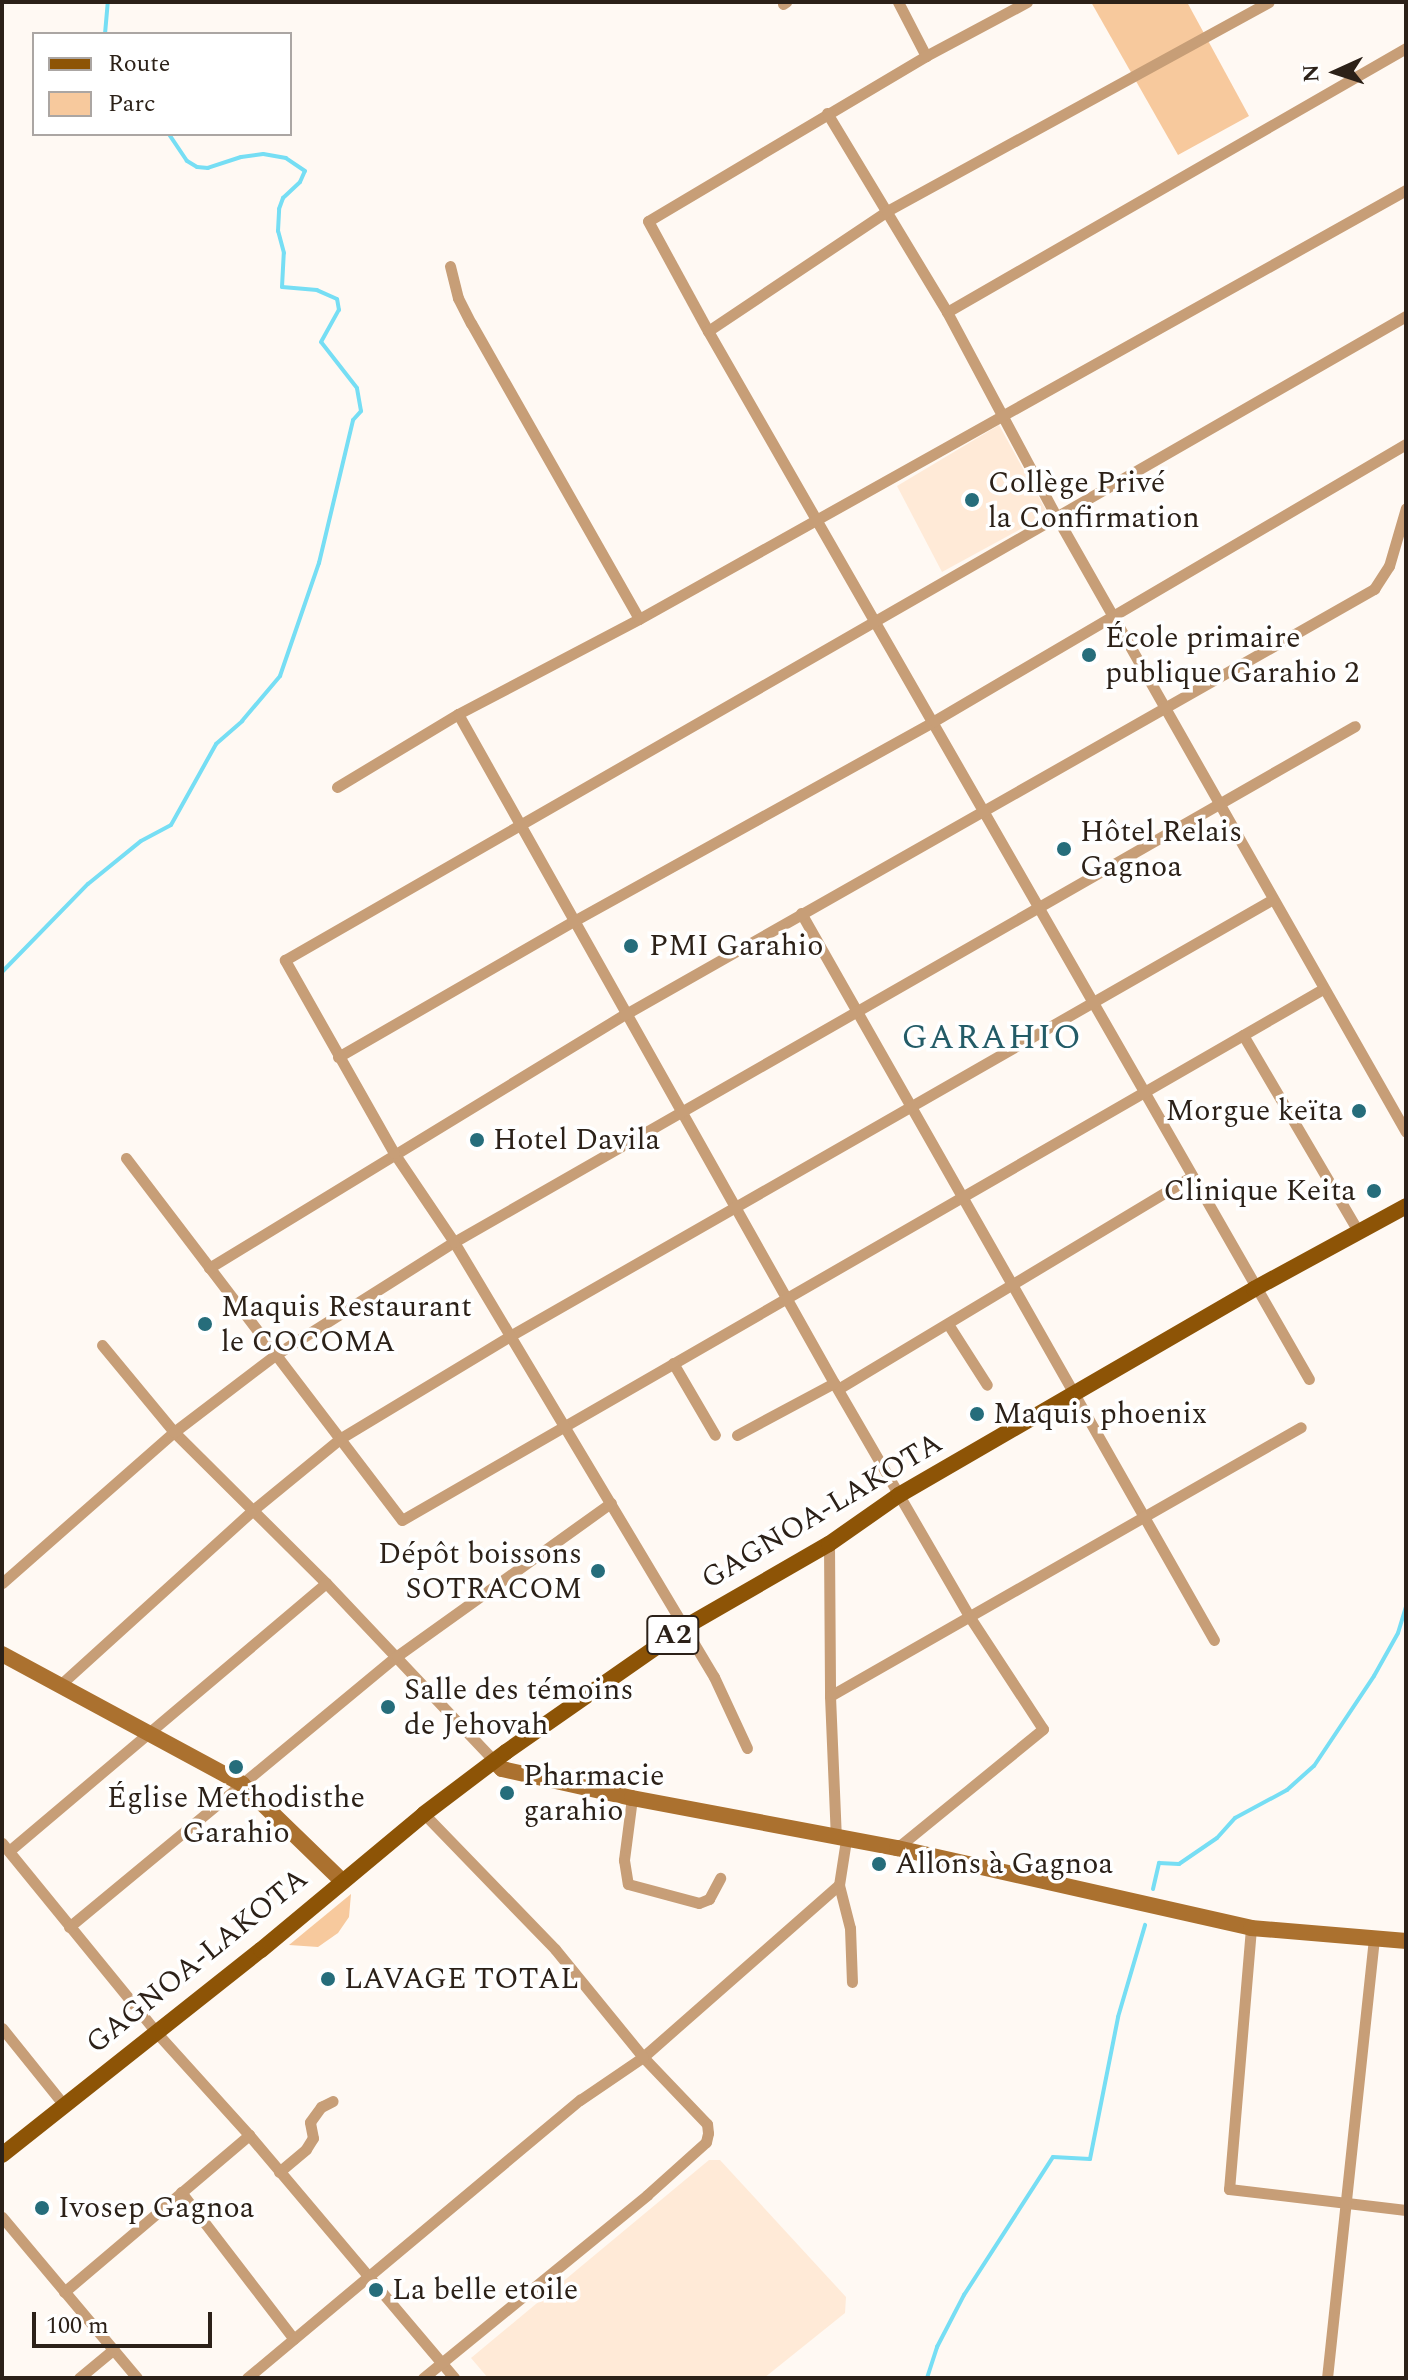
<!DOCTYPE html>
<meta charset="utf-8">
<style>
body{margin:0}
#map{position:relative;width:1408px;height:2380px;overflow:hidden;background:#fff9f3;font-family:Spectral,serif}
div>[style]{position:absolute}
.built>*{inset:0;background:#ffead7}
.green>*{inset:0;background:#f7c99d}
.stream>*{height:4px;margin:-2px;padding:0 2px;transform-origin:2px;border-radius:2px;background:#76def4}
.street>*{height:11px;margin:-5.5px;padding:0 5.5px;transform-origin:5.5px;border-radius:5.5px;background:#c79e77}
.secondary>*{height:16px;margin:-8px;padding:0 8px;transform-origin:8px;border-radius:8px;background:#ab712f}
.primary>*{height:16px;margin:-8px;padding:0 8px;transform-origin:8px;border-radius:8px;background:#8d5406}
.dots>*{width:22px;height:22px;translate:-50% -50%;box-sizing:border-box;border:4px solid #fff;border-radius:50%}
span{translate:-50% -50%;white-space:nowrap;text-align:center;line-height:1.15;-webkit-text-stroke:7px #fff;paint-order:stroke}
.shield-label span{padding:2px 6px;background:#fff;border:2px solid;border-radius:6px;-webkit-text-stroke-width:0}
.shield-label{font-size:28px;color:#2c2118;font-weight:700}
.poi-label{font-size:30px;color:#2c2118}
.left{translate:0 -50%;text-align:left}
.right{translate:-100% -50%;text-align:right}
.street-label{font-size:30px;color:#2c2118}
.quarter-label{font-size:34px;color:#245c67;letter-spacing:2px}
.frame{position:absolute;inset:0;border:4px solid #2c2118;pointer-events:none}
.legend{position:absolute;left:32px;top:32px;width:260px;height:104px;box-sizing:border-box;background:#fff;border:2px solid #aba6a3;margin:0;padding:10px 14px;list-style:none;font-size:24px;color:#2c2118}
.legend li{display:flex;align-items:center;gap:16px;height:40px}
.legend b{width:40px;border:2px solid #aba6a3}
.north{position:absolute;left:1296px;top:32px;width:80px;height:80px;-webkit-text-stroke:6px #fff;paint-order:stroke;rotate:267deg;font-size:22px;font-weight:700;line-height:32px;text-align:center;color:#2c2118}
.north::after{content:'';display:block;margin:auto;width:28px;height:36px;background:#2c2118;clip-path:polygon(50% 0,100% 100%,50% 72%,0 100%)}
.scale{position:absolute;left:32px;top:2312px;width:180px;height:36px;box-sizing:border-box;border:4px solid #2c2118;border-top:0;padding-left:10px;font-size:24px;line-height:28px;white-space:nowrap;color:#2c2118;-webkit-text-stroke:6px #fff;paint-order:stroke}
</style>
<div id="map">
<div class="built">
<i style="clip-path:polygon(999px 425px,1048px 514px,942px 572px,897px 486px)"></i>
<i style="clip-path:polygon(709px 2160px,720px 2160px,846px 2297px,845px 2313px,764px 2378px,488px 2378px,471px 2358px)"></i>
</div>
<div class="green">
<i style="clip-path:polygon(1091px 2px,1187px 2px,1249px 116px,1178px 155px)"></i>
<i style="clip-path:polygon(351px 1894px,349px 1917px,338px 1933px,318px 1947px,289px 1945px)"></i>
</div>
<div class="stream">
<i style="left:105px;top:34px;width:32px;rotate:-85deg"></i>
<i style="left:2px;top:972px;width:123px;rotate:-45.7deg"></i>
<i style="left:88px;top:884px;width:68px;rotate:-39.1deg"></i>
<i style="left:141px;top:841px;width:34px;rotate:-28deg"></i>
<i style="left:171px;top:825px;width:93px;rotate:-60.9deg"></i>
<i style="left:216px;top:744px;width:35px;rotate:-41deg"></i>
<i style="left:242px;top:721px;width:59px;rotate:-49.8deg"></i>
<i style="left:280px;top:676px;width:120px;rotate:-71deg"></i>
<i style="left:319px;top:563px;width:147px;rotate:-76.6deg"></i>
<i style="left:353px;top:420px;width:12px;rotate:-48deg"></i>
<i style="left:361px;top:411px;width:23px;rotate:-100deg"></i>
<i style="left:357px;top:388px;width:58px;rotate:-128deg"></i>
<i style="left:321px;top:342px;width:37px;rotate:-61deg"></i>
<i style="left:339px;top:310px;width:11px;rotate:-100deg"></i>
<i style="left:337px;top:299px;width:22px;rotate:-156deg"></i>
<i style="left:317px;top:290px;width:35px;rotate:-175deg"></i>
<i style="left:282px;top:287px;width:34px;rotate:-87deg"></i>
<i style="left:284px;top:253px;width:23px;rotate:-105deg"></i>
<i style="left:278px;top:231px;width:22px;rotate:-87deg"></i>
<i style="left:279px;top:209px;width:12px;rotate:-70deg"></i>
<i style="left:283px;top:198px;width:23px;rotate:-43deg"></i>
<i style="left:300px;top:182px;width:12px;rotate:-66deg"></i>
<i style="left:305px;top:171px;width:23px;rotate:-146deg"></i>
<i style="left:286px;top:158px;width:23px;rotate:-170deg"></i>
<i style="left:263px;top:154px;width:22px;rotate:172deg"></i>
<i style="left:241px;top:157px;width:35px;rotate:162deg"></i>
<i style="left:208px;top:168px;width:11px;rotate:-175deg"></i>
<i style="left:197px;top:167px;width:12px;rotate:-149deg"></i>
<i style="left:187px;top:161px;width:32px;rotate:-124deg"></i>
<i style="left:1153px;top:1889px;width:27px;rotate:-77deg"></i>
<i style="left:1159px;top:1863px;width:20px;rotate:3deg"></i>
<i style="left:1179px;top:1864px;width:46px;rotate:-34.4deg"></i>
<i style="left:1217px;top:1838px;width:27px;rotate:-48deg"></i>
<i style="left:1235px;top:1818px;width:59px;rotate:-28.3deg"></i>
<i style="left:1287px;top:1790px;width:36px;rotate:-42deg"></i>
<i style="left:1314px;top:1766px;width:108px;rotate:-56.3deg"></i>
<i style="left:1374px;top:1676px;width:49px;rotate:-60.8deg"></i>
<i style="left:1398px;top:1633px;width:27px;rotate:-73deg"></i>
<i style="left:927px;top:2378px;width:33px;rotate:-72deg"></i>
<i style="left:937px;top:2347px;width:59px;rotate:-62.6deg"></i>
<i style="left:964px;top:2295px;width:164px;rotate:-57.2deg"></i>
<i style="left:1053px;top:2157px;width:37px;rotate:3deg"></i>
<i style="left:1090px;top:2159px;width:145px;rotate:-78.8deg"></i>
<i style="left:1118px;top:2017px;width:96px;rotate:-73.6deg"></i>
</div>
<div class="street">
<i style="left:898px;top:2px;width:61px;rotate:62.6deg"></i>
<i style="left:1027px;top:2px;width:115px;rotate:151.9deg"></i>
<i style="left:926px;top:56px;width:323px;rotate:149.3deg"></i>
<i style="left:648px;top:221px;width:125px;rotate:61.4deg"></i>
<i style="left:708px;top:331px;width:1208px;rotate:60.17deg"></i>
<i style="left:783px;top:4px;width:4px;rotate:-34deg"></i>
<i style="left:827px;top:113px;width:232px;rotate:58.9deg"></i>
<i style="left:947px;top:312px;width:231px;rotate:61.9deg"></i>
<i style="left:1056px;top:516px;width:708px;rotate:60.4deg"></i>
<i style="left:450px;top:266px;width:33px;rotate:76deg"></i>
<i style="left:458px;top:298px;width:28px;rotate:63deg"></i>
<i style="left:471px;top:323px;width:340px;rotate:60.4deg"></i>
<i style="left:947px;top:312px;width:530px;rotate:-29.91deg"></i>
<i style="left:708px;top:331px;width:216px;rotate:-33.8deg"></i>
<i style="left:887px;top:211px;width:435px;rotate:-28.7deg"></i>
<i style="left:458px;top:714px;width:767px;rotate:60.66deg"></i>
<i style="left:834px;top:1383px;width:269px;rotate:59.9deg"></i>
<i style="left:969px;top:1616px;width:135px;rotate:56.8deg"></i>
<i style="left:1043px;top:1729px;width:188px;rotate:140.8deg"></i>
<i style="left:337px;top:787px;width:141px;rotate:-31.1deg"></i>
<i style="left:458px;top:714px;width:204px;rotate:-27.7deg"></i>
<i style="left:639px;top:619px;width:879px;rotate:-29.22deg"></i>
<i style="left:801px;top:913px;width:836px;rotate:60.4deg"></i>
<i style="left:1243px;top:1035px;width:229px;rotate:59.6deg"></i>
<i style="left:338px;top:1057px;width:270px;rotate:-30deg"></i>
<i style="left:572px;top:922px;width:414px;rotate:-29deg"></i>
<i style="left:934px;top:721px;width:547px;rotate:-30.41deg"></i>
<i style="left:126px;top:1158px;width:455px;rotate:52.7deg"></i>
<i style="left:402px;top:1520px;width:1063px;rotate:-29.97deg"></i>
<i style="left:209px;top:1268px;width:486px;rotate:-31.4deg"></i>
<i style="left:624px;top:1015px;width:863px;rotate:-29.6deg"></i>
<i style="left:1374px;top:589px;width:27px;rotate:-57deg"></i>
<i style="left:1389px;top:566px;width:60px;rotate:-73.7deg"></i>
<i style="left:948px;top:1324px;width:72px;rotate:57.4deg"></i>
<i style="left:102px;top:1345px;width:113px;rotate:50.4deg"></i>
<i style="left:174px;top:1432px;width:214px;rotate:44.8deg"></i>
<i style="left:326px;top:1583px;width:246px;rotate:46.6deg"></i>
<i style="left:673px;top:1363px;width:83px;rotate:59.7deg"></i>
<i style="left:838px;top:1389px;width:412px;rotate:-31deg"></i>
<i style="left:737px;top:1435px;width:110px;rotate:-28.2deg"></i>
<i style="left:829px;top:1544px;width:152px;rotate:89.6deg"></i>
<i style="left:830px;top:1696px;width:141px;rotate:87.6deg"></i>
<i style="left:2px;top:1583px;width:229px;rotate:-41.3deg"></i>
<i style="left:174px;top:1432px;width:127px;rotate:-37.3deg"></i>
<i style="left:275px;top:1355px;width:212px;rotate:-32.3deg"></i>
<i style="left:454px;top:1242px;width:1038px;rotate:-29.8deg"></i>
<i style="left:60px;top:1685px;width:261px;rotate:-42.2deg"></i>
<i style="left:253px;top:1510px;width:114px;rotate:-39.3deg"></i>
<i style="left:341px;top:1438px;width:197px;rotate:-31.1deg"></i>
<i style="left:510px;top:1336px;width:879px;rotate:-29.8deg"></i>
<i style="left:830px;top:1696px;width:542px;rotate:-29.73deg"></i>
<i style="left:747px;top:1748px;width:78px;rotate:-114.9deg"></i>
<i style="left:714px;top:1677px;width:507px;rotate:-120.87deg"></i>
<i style="left:454px;top:1242px;width:107px;rotate:-124deg"></i>
<i style="left:394px;top:1153px;width:222px;rotate:-119.5deg"></i>
<i style="left:285px;top:960px;width:1293px;rotate:-29.88deg"></i>
<i style="left:632px;top:1798px;width:63px;rotate:97.4deg"></i>
<i style="left:624px;top:1860px;width:24px;rotate:81deg"></i>
<i style="left:628px;top:1884px;width:73px;rotate:15deg"></i>
<i style="left:699px;top:1903px;width:11px;rotate:-22deg"></i>
<i style="left:709px;top:1899px;width:24px;rotate:-62deg"></i>
<i style="left:2px;top:1843px;width:244px;rotate:50.8deg"></i>
<i style="left:156px;top:2032px;width:139px;rotate:47.9deg"></i>
<i style="left:249px;top:2135px;width:318px;rotate:49.8deg"></i>
<i style="left:9px;top:1851px;width:415px;rotate:-40.2deg"></i>
<i style="left:839px;top:1885px;width:44px;rotate:75.7deg"></i>
<i style="left:850px;top:1928px;width:54px;rotate:87.9deg"></i>
<i style="left:69px;top:1927px;width:425px;rotate:-39.6deg"></i>
<i style="left:397px;top:1656px;width:263px;rotate:-35.6deg"></i>
<i style="left:1251px;top:1928px;width:262px;rotate:94.8deg"></i>
<i style="left:1229px;top:2189px;width:178px;rotate:6.8deg"></i>
<i style="left:2px;top:2028px;width:99px;rotate:51.2deg"></i>
<i style="left:279px;top:2172px;width:35px;rotate:-40deg"></i>
<i style="left:306px;top:2149px;width:13px;rotate:-58deg"></i>
<i style="left:313px;top:2138px;width:16px;rotate:-101deg"></i>
<i style="left:310px;top:2122px;width:19px;rotate:-54deg"></i>
<i style="left:321px;top:2107px;width:13px;rotate:-27deg"></i>
<i style="left:181px;top:2192px;width:185px;rotate:52.5deg"></i>
<i style="left:2px;top:2217px;width:210px;rotate:50deg"></i>
<i style="left:64px;top:2292px;width:243px;rotate:-40.3deg"></i>
<i style="left:79px;top:2378px;width:45px;rotate:-39.6deg"></i>
<i style="left:247px;top:2378px;width:434px;rotate:-39.9deg"></i>
<i style="left:580px;top:2100px;width:76px;rotate:-34.3deg"></i>
<i style="left:643px;top:2057px;width:261px;rotate:-41.3deg"></i>
<i style="left:839px;top:1885px;width:46px;rotate:-81.2deg"></i>
<i style="left:423px;top:2378px;width:289px;rotate:-39.2deg"></i>
<i style="left:647px;top:2195px;width:79px;rotate:-41.9deg"></i>
<i style="left:706px;top:2142px;width:9px;rotate:-77deg"></i>
<i style="left:708px;top:2133px;width:9px;rotate:-96deg"></i>
<i style="left:707px;top:2124px;width:93px;rotate:-133.7deg"></i>
<i style="left:643px;top:2057px;width:139px;rotate:-129.2deg"></i>
<i style="left:555px;top:1949px;width:188px;rotate:-134.1deg"></i>
<i style="left:1327px;top:2378px;width:443px;rotate:-83.9deg"></i>
</div>
<div class="secondary">
<i style="left:2px;top:1654px;width:273px;rotate:28.4deg"></i>
<i style="left:242px;top:1784px;width:138px;rotate:44.1deg"></i>
<i style="left:495px;top:1762px;width:10px;rotate:45deg"></i>
<i style="left:502px;top:1769px;width:133px;rotate:12.6deg"></i>
<i style="left:632px;top:1798px;width:270px;rotate:10.7deg"></i>
<i style="left:897px;top:1848px;width:363px;rotate:12.7deg"></i>
<i style="left:1251px;top:1928px;width:156px;rotate:4.8deg"></i>
</div>
<div class="primary">
<i style="left:2px;top:2155px;width:330px;rotate:-38.4deg"></i>
<i style="left:261px;top:1950px;width:212px;rotate:-39.8deg"></i>
<i style="left:424px;top:1814px;width:103px;rotate:-37.1deg"></i>
<i style="left:506px;top:1752px;width:218px;rotate:-34.9deg"></i>
<i style="left:685px;top:1627px;width:166px;rotate:-30deg"></i>
<i style="left:829px;top:1544px;width:85px;rotate:-35deg"></i>
<i style="left:899px;top:1495px;width:410px;rotate:-30.1deg"></i>
<i style="left:1254px;top:1289px;width:173px;rotate:-28.6deg"></i>
</div>
<div class="dots">
<i style="left:972px;top:500px;background:#266d7b"></i>
<i style="left:1089px;top:655px;background:#266d7b"></i>
<i style="left:1064px;top:849px;background:#266d7b"></i>
<i style="left:631px;top:946px;background:#266d7b"></i>
<i style="left:1359px;top:1111px;background:#266d7b"></i>
<i style="left:477px;top:1140px;background:#266d7b"></i>
<i style="left:1374px;top:1191px;background:#266d7b"></i>
<i style="left:205px;top:1324px;background:#266d7b"></i>
<i style="left:977px;top:1414px;background:#266d7b"></i>
<i style="left:598px;top:1571px;background:#266d7b"></i>
<i style="left:388px;top:1707px;background:#266d7b"></i>
<i style="left:236px;top:1767px;background:#266d7b"></i>
<i style="left:507px;top:1793px;background:#266d7b"></i>
<i style="left:879px;top:1864px;background:#266d7b"></i>
<i style="left:328px;top:1979px;background:#266d7b"></i>
<i style="left:42px;top:2208px;background:#266d7b"></i>
<i style="left:376px;top:2290px;background:#266d7b"></i>
</div>
<div class="shield-label">
<span style="left:673px;top:1635px">A2</span>
</div>
<div class="poi-label">
<span class="left" style="left:988px;top:500px">Collège Privé<br>la Confirmation</span>
<span class="left" style="left:1105px;top:655px">École primaire<br>publique Garahio 2</span>
<span class="left" style="left:1080px;top:849px">Hôtel Relais<br>Gagnoa</span>
<span class="left" style="left:649px;top:946px">PMI Garahio</span>
<span class="right" style="left:1343px;top:1111px">Morgue keïta</span>
<span class="left" style="left:493px;top:1140px">Hotel Davila</span>
<span class="right" style="left:1356px;top:1191px">Clinique Keita</span>
<span class="left" style="left:221px;top:1324px">Maquis Restaurant<br>le COCOMA</span>
<span class="left" style="left:993px;top:1414px">Maquis phoenix</span>
<span class="right" style="left:582px;top:1571px">Dépôt boissons<br>SOTRACOM</span>
<span class="left" style="left:404px;top:1707px">Salle des témoins<br>de Jehovah</span>
<span class="left" style="left:523px;top:1793px">Pharmacie<br>garahio</span>
<span style="left:236px;top:1815px">Église Methodisthe<br>Garahio</span>
<span class="left" style="left:895px;top:1864px">Allons à Gagnoa</span>
<span class="left" style="left:344px;top:1979px">LAVAGE TOTAL</span>
<span class="left" style="left:58px;top:2208px">Ivosep Gagnoa</span>
<span class="left" style="left:392px;top:2290px">La belle etoile</span>
</div>
<div class="street-label">
<span style="left:822px;top:1511px;rotate:-31deg">GAGNOA-LAKOTA</span>
<span style="left:197px;top:1961px;rotate:-39deg">GAGNOA-LAKOTA</span>
</div>
<div class="quarter-label">
<span style="left:992px;top:1039px">GARAHIO</span>
</div>
<div class="frame"></div>
<ul class="legend">
<li><b style="height:10px;background:#8d5406"></b>Route</li>
<li><b style="height:22px;background:#f7c99d"></b>Parc</li>
</ul>
<div class="north">N</div>
<div class="scale">100 m</div>
</div>
